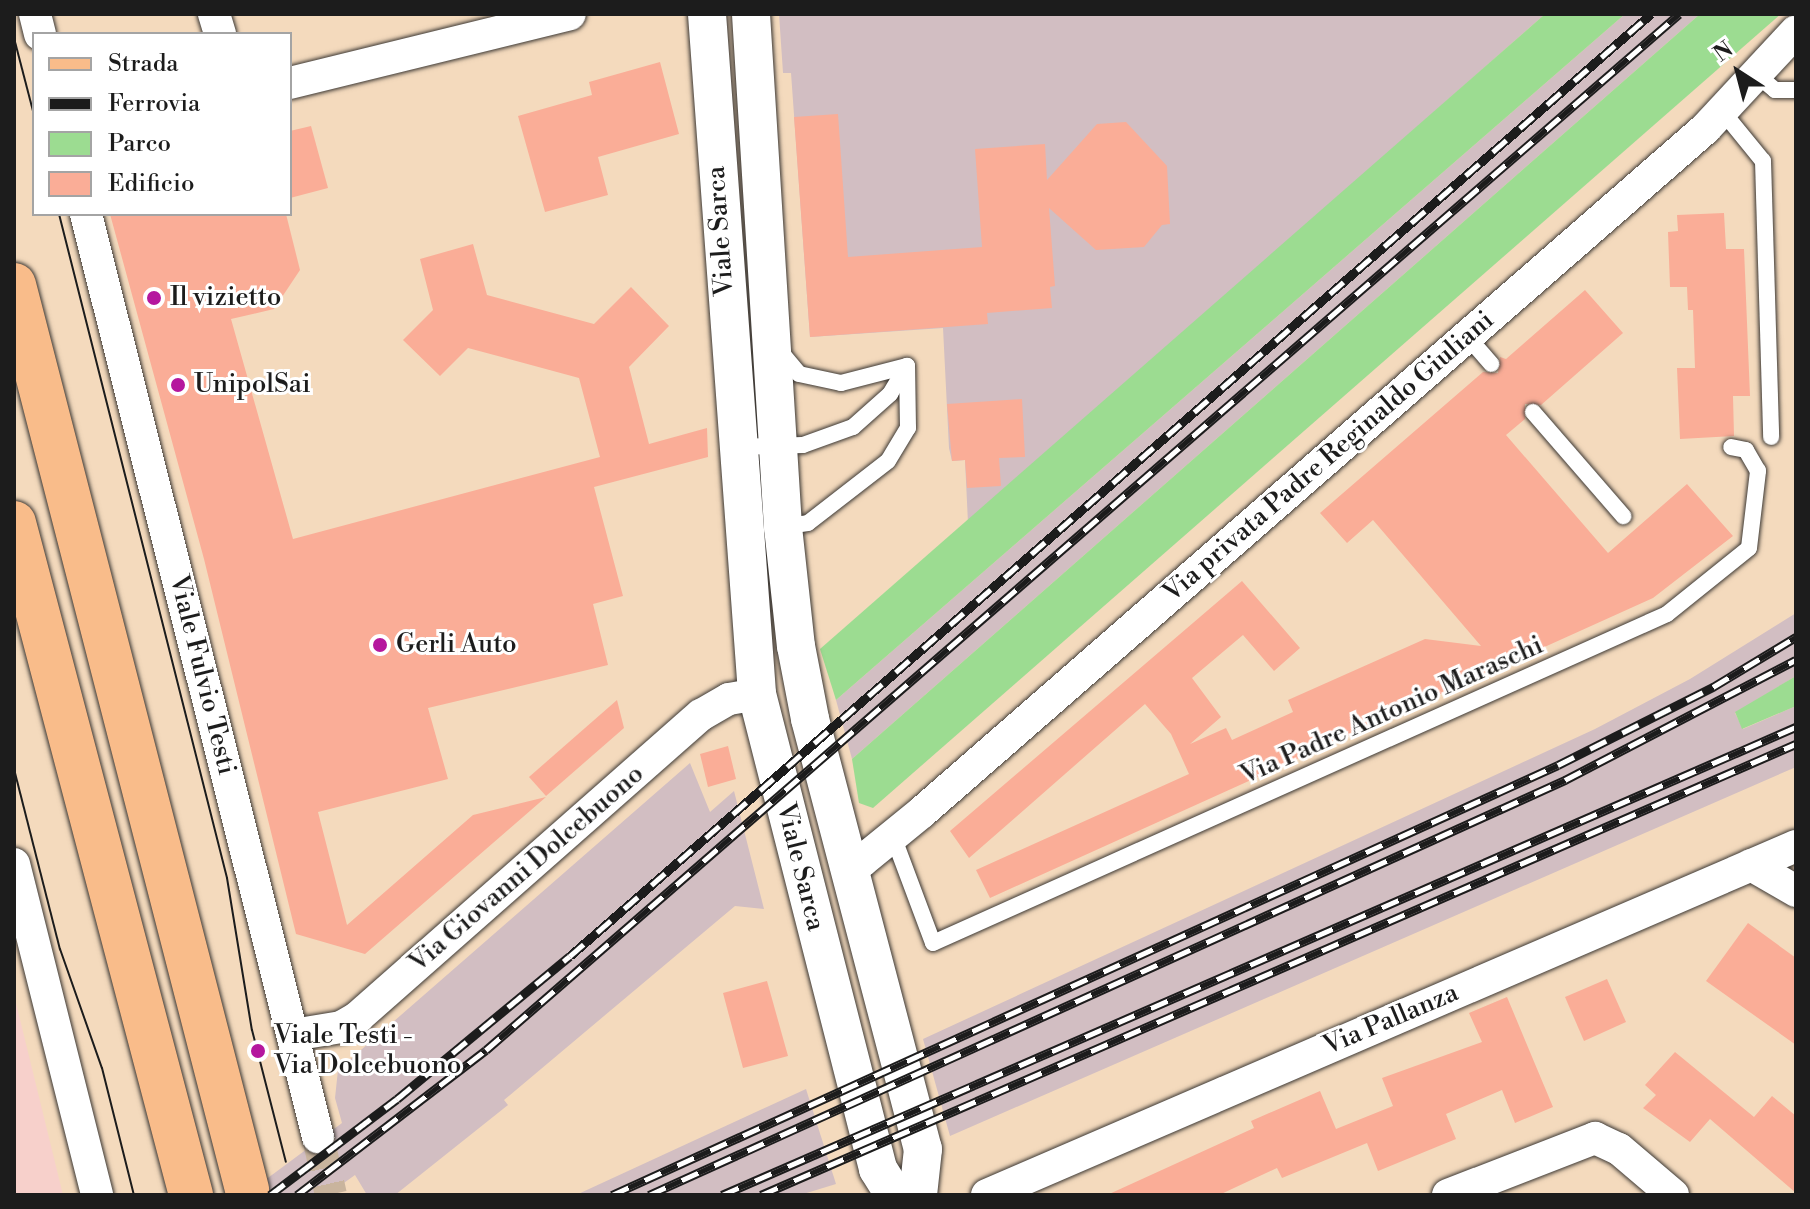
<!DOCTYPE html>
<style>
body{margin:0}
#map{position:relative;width:1810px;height:1209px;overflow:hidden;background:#f4dabd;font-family:"Libre Bodoni",serif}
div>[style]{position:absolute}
.built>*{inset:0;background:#f7d0cb}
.industrial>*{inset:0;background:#d2bec2}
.green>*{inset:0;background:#9cdc91}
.building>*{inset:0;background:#faad97}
.minor-tunnel>*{height:32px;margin-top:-16px;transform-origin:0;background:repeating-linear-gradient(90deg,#c9b49d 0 32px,transparent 0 48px)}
.roads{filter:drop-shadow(0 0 2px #3c3834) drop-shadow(0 0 2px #3c3834)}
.service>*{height:16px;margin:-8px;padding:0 8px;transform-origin:8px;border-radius:8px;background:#fff}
.minor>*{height:32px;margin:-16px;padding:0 16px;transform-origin:16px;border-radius:16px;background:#fff}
.tertiary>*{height:38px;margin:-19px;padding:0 19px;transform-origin:19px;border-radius:19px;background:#fff}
.primary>*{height:44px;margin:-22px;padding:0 22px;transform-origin:22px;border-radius:22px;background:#f9bc8a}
.tram>*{height:2px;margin:-1px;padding:0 1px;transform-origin:1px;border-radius:1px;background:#1c1c1c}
.rail>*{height:9px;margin-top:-4.5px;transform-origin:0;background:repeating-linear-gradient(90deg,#fff 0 18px,#1c1c1c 0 36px);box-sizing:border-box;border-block:2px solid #1c1c1c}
.dots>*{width:22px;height:22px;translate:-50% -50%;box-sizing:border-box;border:4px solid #fff;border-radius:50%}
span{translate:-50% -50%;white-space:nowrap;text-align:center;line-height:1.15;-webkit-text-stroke:6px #fff;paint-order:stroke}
.street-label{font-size:26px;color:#1c1c1c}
.poi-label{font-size:26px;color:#1c1c1c}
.left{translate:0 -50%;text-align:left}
.frame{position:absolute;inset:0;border:16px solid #1c1c1c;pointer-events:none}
.legend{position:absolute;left:32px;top:32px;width:260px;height:184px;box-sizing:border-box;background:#fff;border:2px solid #a4a4a4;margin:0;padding:10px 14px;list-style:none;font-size:24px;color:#1c1c1c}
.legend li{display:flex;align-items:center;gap:16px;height:40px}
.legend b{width:40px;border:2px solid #a4a4a4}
.north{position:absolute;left:1698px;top:32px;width:80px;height:80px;-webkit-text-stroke:6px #fff;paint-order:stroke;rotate:324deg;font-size:22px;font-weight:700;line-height:32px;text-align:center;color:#1c1c1c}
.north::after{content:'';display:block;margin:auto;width:28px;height:36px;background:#1c1c1c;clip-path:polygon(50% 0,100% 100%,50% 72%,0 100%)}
</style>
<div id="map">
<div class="built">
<i style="clip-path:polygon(14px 995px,63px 1195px,14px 1195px)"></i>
</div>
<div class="industrial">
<i style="clip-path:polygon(779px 14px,1545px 14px,968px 523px,965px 460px,952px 461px,949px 448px,943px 328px,810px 337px,791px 73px,783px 73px)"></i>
<i style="clip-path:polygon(1625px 14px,1700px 14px,852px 759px,836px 700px)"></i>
<i style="clip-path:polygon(1796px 613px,1796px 676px,1735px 713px,1743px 729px,1796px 706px,1796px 767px,950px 1136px,923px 1039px,1595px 729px,1690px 679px)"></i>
<i style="clip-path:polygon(690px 763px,710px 812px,734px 791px,764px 909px,735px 906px,504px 1100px,508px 1105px,395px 1195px,367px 1195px,355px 1175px,327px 1195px,245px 1195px,342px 1123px,335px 1098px,338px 1070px)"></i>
<i style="clip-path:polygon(806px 1089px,836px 1184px,800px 1195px,576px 1195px)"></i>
</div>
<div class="green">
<i style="clip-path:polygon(1545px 14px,1625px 14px,836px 700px,820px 649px)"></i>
<i style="clip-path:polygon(1700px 14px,1781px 14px,873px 808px,859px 803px,852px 759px)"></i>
<i style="clip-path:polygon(1796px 676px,1796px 706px,1742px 729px,1735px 712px)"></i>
</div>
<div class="building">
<i style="clip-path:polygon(660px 62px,679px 134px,598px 157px,608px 195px,545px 212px,518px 116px,592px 95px,589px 82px)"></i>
<i style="clip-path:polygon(838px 114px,848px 257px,982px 247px,975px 149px,1045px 144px,1047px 180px,1097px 124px,1126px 122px,1167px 166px,1170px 224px,1162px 225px,1144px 247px,1096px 250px,1049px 208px,1055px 286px,1050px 287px,1052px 308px,987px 313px,988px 324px,810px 337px,794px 117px)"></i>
<i style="clip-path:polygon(311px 126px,328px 188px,290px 198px,290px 131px)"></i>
<i style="clip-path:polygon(1724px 213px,1726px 249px,1744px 249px,1750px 396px,1733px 396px,1734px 436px,1680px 439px,1677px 368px,1695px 368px,1693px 310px,1688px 310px,1687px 287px,1670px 287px,1668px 232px,1678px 231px,1677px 215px)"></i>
<i style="clip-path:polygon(110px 214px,286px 214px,300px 270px,274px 309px,231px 319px,293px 539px,600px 457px,579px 378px,468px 348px,440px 376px,403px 340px,433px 310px,420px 259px,473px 244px,487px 295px,594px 324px,631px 287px,669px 326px,629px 367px,649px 444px,707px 428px,708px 457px,594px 487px,623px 596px,593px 604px,608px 665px,428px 708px,448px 779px,318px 812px,347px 925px,473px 815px,546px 797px,365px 954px,296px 934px,204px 559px)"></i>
<i style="clip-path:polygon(1585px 290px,1623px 333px,1541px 405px,1525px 404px,1525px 419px,1506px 435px,1608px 553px,1687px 484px,1733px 536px,1653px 598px,990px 898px,976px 870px,1189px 774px,1171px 734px,1145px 704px,969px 858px,950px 831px,1242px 581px,1300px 648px,1274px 671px,1243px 635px,1192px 678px,1221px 717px,1190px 744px,1226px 728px,1232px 740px,1293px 712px,1288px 700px,1425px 639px,1481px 646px,1373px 520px,1347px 543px,1320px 513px,1483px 372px,1498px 373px,1500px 357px,1506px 359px)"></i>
<i style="clip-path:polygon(1022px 399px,1025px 457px,999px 458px,1001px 486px,967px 488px,965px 460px,952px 461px,947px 404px)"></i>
<i style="clip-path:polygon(617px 700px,624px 728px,546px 796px,529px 777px)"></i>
<i style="clip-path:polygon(728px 746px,736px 779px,708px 787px,700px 754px)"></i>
<i style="clip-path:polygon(1748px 923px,1796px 958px,1796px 1045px,1706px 981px)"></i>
<i style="clip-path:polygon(1607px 979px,1626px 1022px,1584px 1041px,1565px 997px)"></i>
<i style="clip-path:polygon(767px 981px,788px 1056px,743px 1068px,723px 993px)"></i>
<i style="clip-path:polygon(1507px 997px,1553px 1107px,1515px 1123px,1502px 1090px,1446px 1114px,1456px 1139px,1378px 1171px,1367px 1143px,1282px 1178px,1277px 1168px,1219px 1195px,1107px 1195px,1254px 1128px,1251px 1121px,1320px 1091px,1336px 1129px,1393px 1106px,1382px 1078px,1482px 1042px,1469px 1013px)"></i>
<i style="clip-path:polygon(1675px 1052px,1754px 1117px,1772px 1096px,1796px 1116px,1796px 1193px,1710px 1119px,1690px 1142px,1643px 1108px,1656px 1095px,1645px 1085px)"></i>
</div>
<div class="minor-tunnel">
<i style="left:318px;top:1137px;width:59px;rotate:77.4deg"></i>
</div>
<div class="roads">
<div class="service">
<i style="left:1756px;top:74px;width:25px;rotate:40deg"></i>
<i style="left:1775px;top:90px;width:21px"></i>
<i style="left:1723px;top:112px;width:63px;rotate:50.8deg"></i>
<i style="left:1763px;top:161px;width:276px;rotate:88.3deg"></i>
<i style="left:1467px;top:336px;width:37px;rotate:49deg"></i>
<i style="left:779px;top:350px;width:31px;rotate:50deg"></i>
<i style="left:799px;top:374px;width:43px;rotate:12.1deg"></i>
<i style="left:841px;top:383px;width:68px;rotate:-14.4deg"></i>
<i style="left:1533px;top:412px;width:138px;rotate:49.1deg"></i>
<i style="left:737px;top:447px;width:66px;rotate:-1.7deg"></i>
<i style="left:803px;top:445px;width:53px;rotate:-19.8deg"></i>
<i style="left:853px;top:427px;width:50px;rotate:-41.7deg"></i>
<i style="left:890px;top:394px;width:33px;rotate:-59deg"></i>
<i style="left:780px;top:527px;width:28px;rotate:-8deg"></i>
<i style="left:808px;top:523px;width:101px;rotate:-37.8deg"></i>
<i style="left:888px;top:461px;width:39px;rotate:-59deg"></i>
<i style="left:908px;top:428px;width:62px;rotate:-90.9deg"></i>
<i style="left:893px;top:836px;width:114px;rotate:69.5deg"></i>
<i style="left:933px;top:943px;width:804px;rotate:-24.14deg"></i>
<i style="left:1667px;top:614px;width:105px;rotate:-38.8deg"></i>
<i style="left:1749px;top:548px;width:78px;rotate:-83.3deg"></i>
<i style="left:1758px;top:471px;width:24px;rotate:-120deg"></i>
<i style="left:1746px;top:450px;width:15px;rotate:-169deg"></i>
</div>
<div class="minor">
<i style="left:35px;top:14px;width:21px;rotate:76deg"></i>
<i style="left:214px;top:14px;width:21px;rotate:73deg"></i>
<i style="left:290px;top:83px;width:288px;rotate:-13.8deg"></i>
<i style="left:86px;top:214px;width:952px;rotate:75.89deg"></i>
<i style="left:14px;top:864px;width:341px;rotate:75.9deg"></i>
<i style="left:1751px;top:865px;width:52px;rotate:30deg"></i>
<i style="left:848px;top:866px;width:15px;rotate:-20deg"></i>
<i style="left:862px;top:861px;width:77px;rotate:-39.2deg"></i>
<i style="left:922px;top:812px;width:1040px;rotate:-41.1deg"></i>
<i style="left:1706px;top:128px;width:132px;rotate:-47.1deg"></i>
<i style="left:293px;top:1035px;width:49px;rotate:-9.5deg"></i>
<i style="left:341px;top:1027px;width:20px;rotate:-30deg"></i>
<i style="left:358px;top:1017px;width:457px;rotate:-41.4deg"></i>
<i style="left:701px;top:715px;width:32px;rotate:-30deg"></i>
<i style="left:729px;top:699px;width:28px;rotate:-10deg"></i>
<i style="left:987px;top:1195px;width:881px;rotate:-23.34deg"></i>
<i style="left:1448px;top:1195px;width:158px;rotate:-21.2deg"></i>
<i style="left:1595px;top:1138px;width:26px;rotate:25deg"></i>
<i style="left:1619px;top:1149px;width:71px;rotate:40.4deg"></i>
</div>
<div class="tertiary">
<i style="left:707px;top:14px;width:682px;rotate:85.79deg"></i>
<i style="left:757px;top:694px;width:490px;rotate:75.7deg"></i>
<i style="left:878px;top:1169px;width:31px;rotate:58deg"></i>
<i style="left:751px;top:14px;width:514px;rotate:86.43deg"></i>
<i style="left:783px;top:527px;width:120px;rotate:83.8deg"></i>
<i style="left:796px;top:646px;width:74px;rotate:79.1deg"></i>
<i style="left:810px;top:719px;width:445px;rotate:75.3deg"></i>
<i style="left:923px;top:1149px;width:46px;rotate:96.2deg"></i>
</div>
<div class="primary">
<i style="left:14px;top:285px;width:934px;rotate:75.55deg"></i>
<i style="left:14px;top:523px;width:695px;rotate:75.24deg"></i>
</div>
</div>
<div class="tram">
<i style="left:14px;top:38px;width:80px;rotate:75.4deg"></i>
<i style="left:59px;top:214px;width:685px;rotate:75.8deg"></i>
<i style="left:227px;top:878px;width:154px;rotate:80.7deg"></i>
<i style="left:252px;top:1030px;width:136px;rotate:75.6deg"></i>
<i style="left:14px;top:769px;width:186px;rotate:75.7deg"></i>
<i style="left:60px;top:949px;width:126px;rotate:70.6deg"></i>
<i style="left:102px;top:1068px;width:131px;rotate:75.9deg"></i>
</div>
<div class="rail">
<i style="left:270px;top:1195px;width:159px;rotate:-37.1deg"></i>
<i style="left:397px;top:1099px;width:224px;rotate:-39.6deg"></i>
<i style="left:570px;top:956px;width:1434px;rotate:-41.07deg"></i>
<i style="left:297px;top:1195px;width:238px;rotate:-37.5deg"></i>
<i style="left:486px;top:1050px;width:1580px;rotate:-40.97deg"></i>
<i style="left:612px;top:1195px;width:1039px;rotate:-24.44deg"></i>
<i style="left:1558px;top:765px;width:174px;rotate:-26.7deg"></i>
<i style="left:1713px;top:687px;width:97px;rotate:-31.1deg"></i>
<i style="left:649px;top:1195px;width:1006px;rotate:-24.37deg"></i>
<i style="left:1565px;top:780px;width:260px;rotate:-27.5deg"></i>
<i style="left:722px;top:1195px;width:1172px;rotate:-23.55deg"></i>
<i style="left:761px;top:1195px;width:1129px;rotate:-23.55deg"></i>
</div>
<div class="dots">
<i style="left:154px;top:298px;background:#b5179e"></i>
<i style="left:178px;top:385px;background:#b5179e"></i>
<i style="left:380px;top:645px;background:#b5179e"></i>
<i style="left:258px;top:1051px;background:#b5179e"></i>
</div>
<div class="street-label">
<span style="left:721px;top:231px;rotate:-94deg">Viale Sarca</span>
<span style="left:1329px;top:457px;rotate:-41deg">Via privata Padre Reginaldo Giuliani</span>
<span style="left:202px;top:675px;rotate:76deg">Viale Fulvio Testi</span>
<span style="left:1392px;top:711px;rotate:-24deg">Via Padre Antonio Maraschi</span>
<span style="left:800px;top:867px;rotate:76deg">Viale Sarca</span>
<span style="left:527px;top:869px;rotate:-41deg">Via Giovanni Dolcebuono</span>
<span style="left:1391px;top:1020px;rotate:-23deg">Via Pallanza</span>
</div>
<div class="poi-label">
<span class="left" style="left:170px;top:298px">Il vizietto</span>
<span class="left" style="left:194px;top:385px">UnipolSai</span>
<span class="left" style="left:396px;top:645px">Gerli Auto</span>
<span class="left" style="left:274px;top:1051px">Viale Testi -<br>Via Dolcebuono</span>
</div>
<div class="frame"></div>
<ul class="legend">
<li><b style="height:10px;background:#f9bc8a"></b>Strada</li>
<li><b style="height:10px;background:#1c1c1c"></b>Ferrovia</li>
<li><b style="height:22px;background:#9cdc91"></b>Parco</li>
<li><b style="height:22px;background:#faad97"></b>Edificio</li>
</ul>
<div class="north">N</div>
</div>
